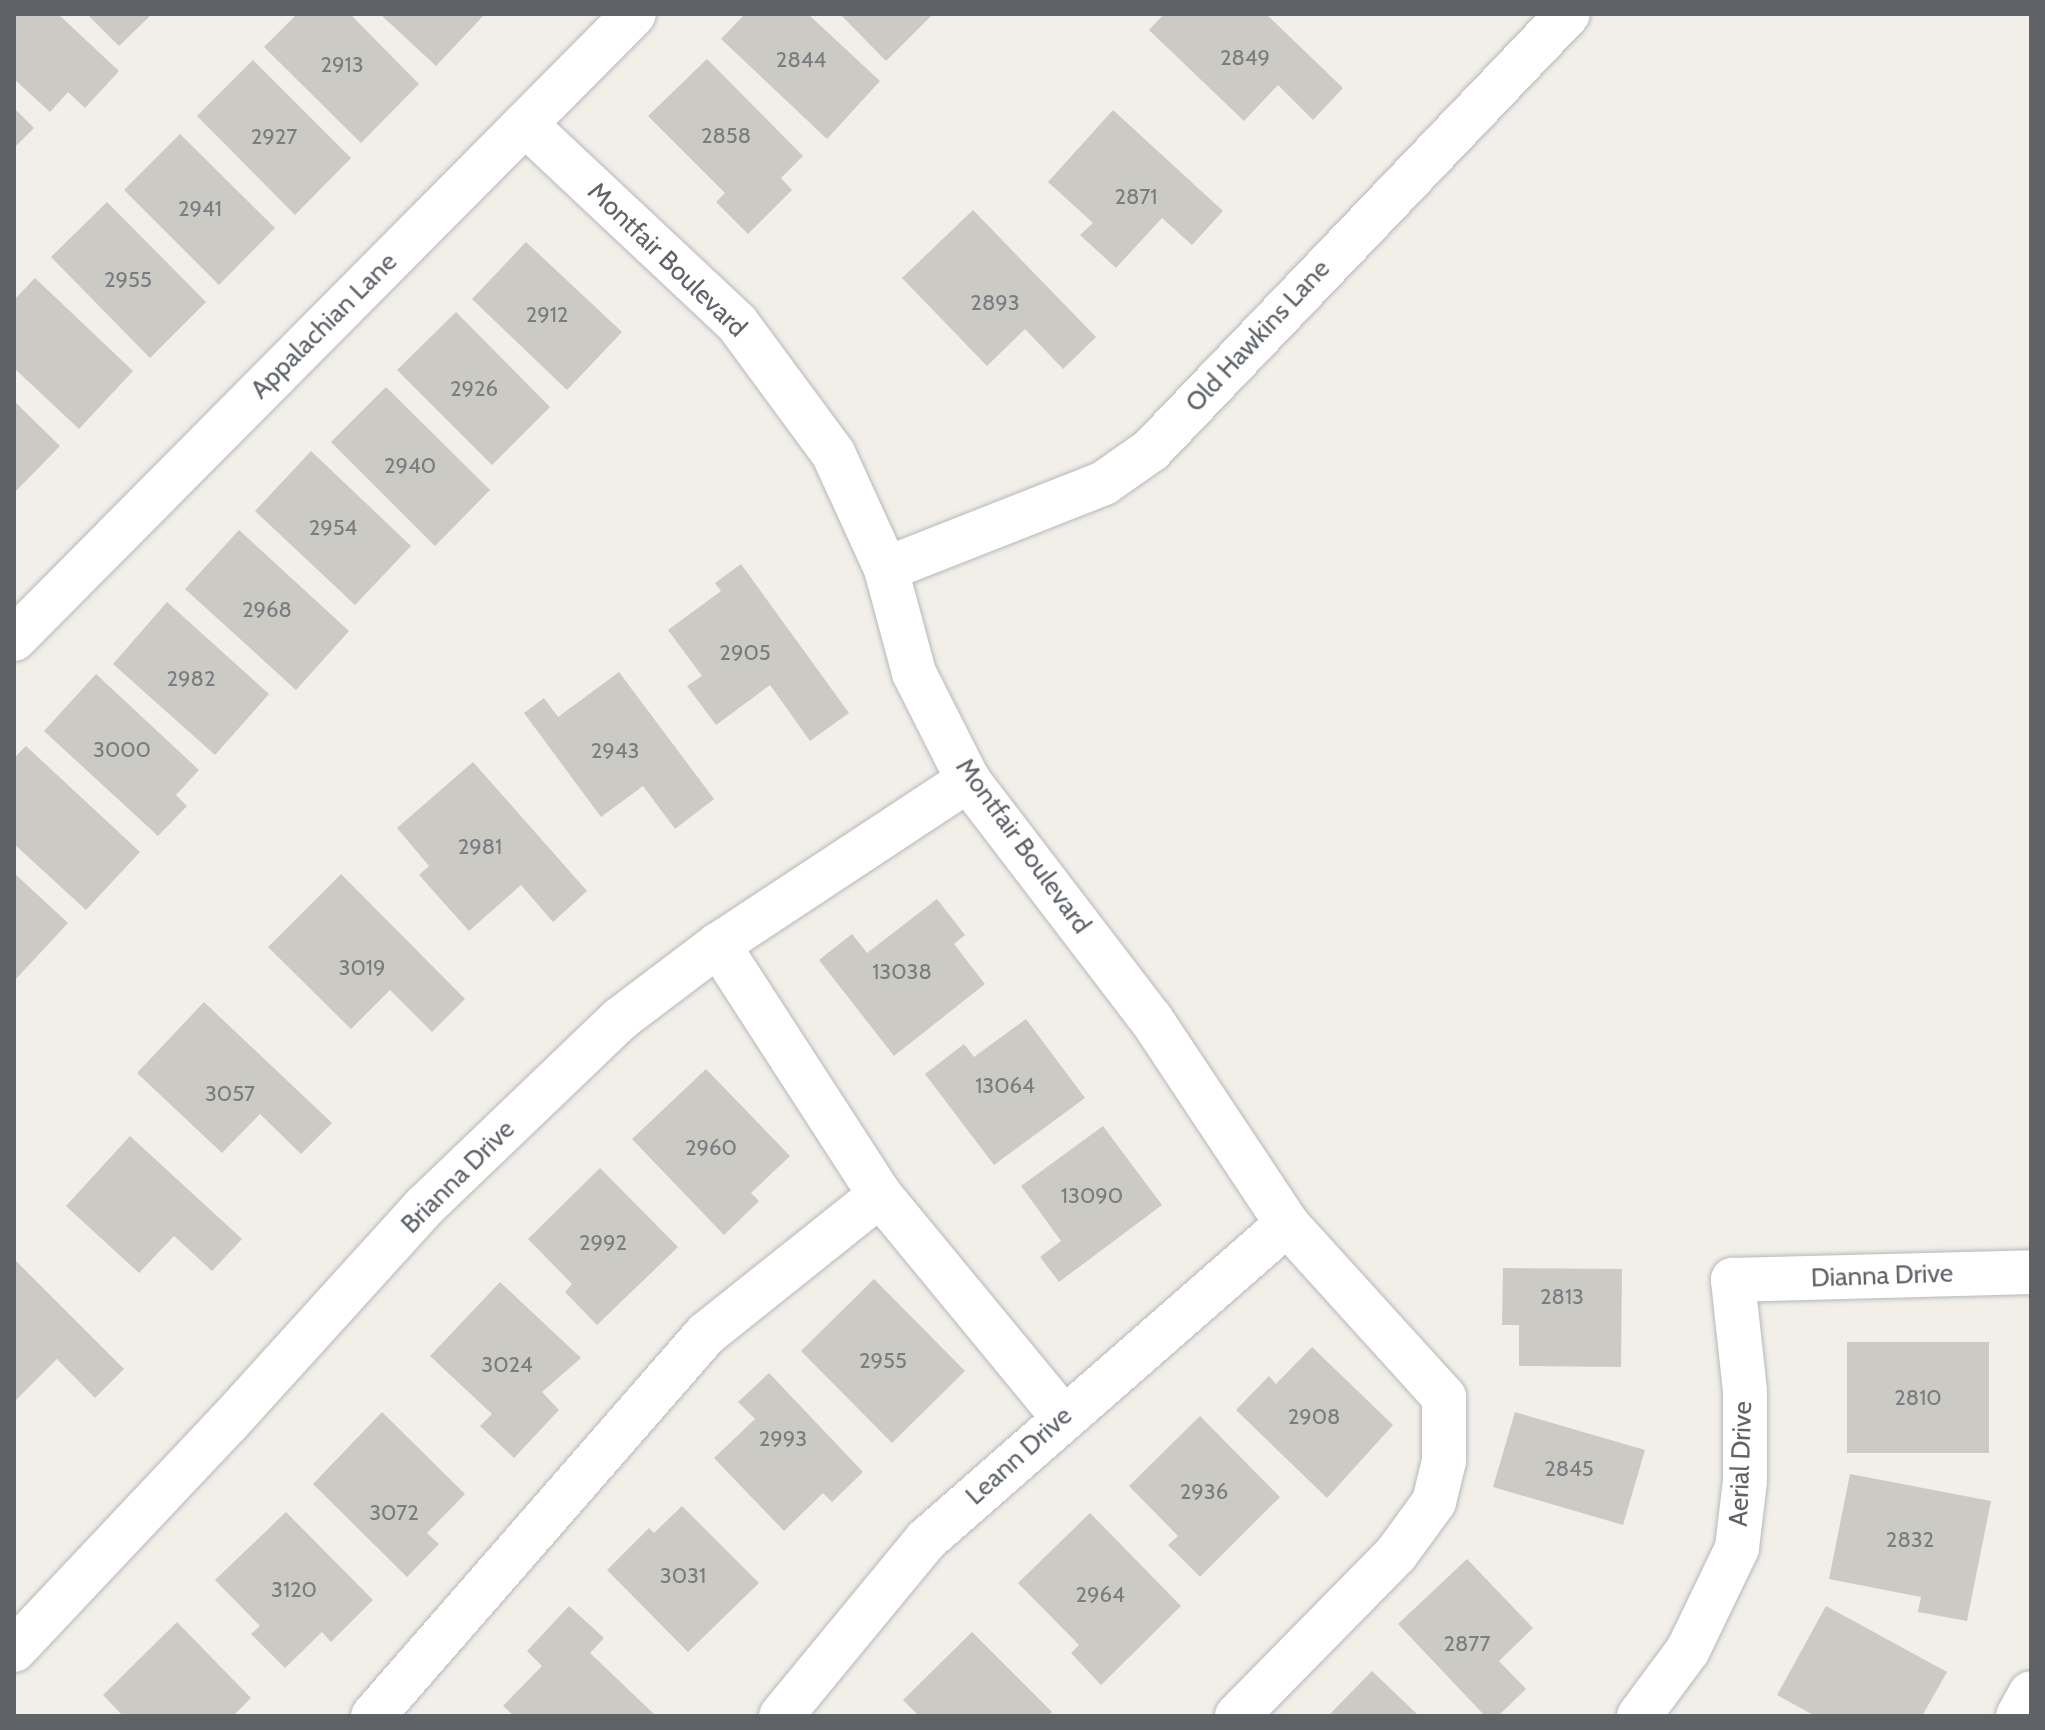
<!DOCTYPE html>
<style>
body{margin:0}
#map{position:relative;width:2045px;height:1730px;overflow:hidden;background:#f1efe8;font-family:Cabin,sans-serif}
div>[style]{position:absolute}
.building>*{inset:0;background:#cccac5}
.roads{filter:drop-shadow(0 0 2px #b5b8bc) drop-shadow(0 0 2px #b5b8bc)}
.minor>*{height:44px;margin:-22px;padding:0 22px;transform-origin:22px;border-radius:22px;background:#fff}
span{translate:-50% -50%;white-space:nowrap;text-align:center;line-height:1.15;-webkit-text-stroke:7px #fff;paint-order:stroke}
.number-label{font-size:22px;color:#7a7d7f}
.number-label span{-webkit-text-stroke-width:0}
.street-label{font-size:26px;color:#5f6368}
.frame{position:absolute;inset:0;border:16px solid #5f6368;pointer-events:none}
</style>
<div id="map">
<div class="building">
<i style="clip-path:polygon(14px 14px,58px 14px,119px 71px,85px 108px,68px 92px,50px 112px,14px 79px)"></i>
<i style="clip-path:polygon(87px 14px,152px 14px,119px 46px)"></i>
<i style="clip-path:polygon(297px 14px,350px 14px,419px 84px,361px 143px,264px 47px)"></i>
<i style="clip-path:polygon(380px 14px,485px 14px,436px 66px)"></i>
<i style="clip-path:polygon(745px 14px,808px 14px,880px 81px,827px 139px,721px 39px)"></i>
<i style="clip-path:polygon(840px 14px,933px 14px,886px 61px)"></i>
<i style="clip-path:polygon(1164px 14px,1266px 14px,1343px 88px,1313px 120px,1278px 85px,1244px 121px,1149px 30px)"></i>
<i style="clip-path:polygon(707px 59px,803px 156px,781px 178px,792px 190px,748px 234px,716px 202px,725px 193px,648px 116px)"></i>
<i style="clip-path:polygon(253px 60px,351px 158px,295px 215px,197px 116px)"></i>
<i style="clip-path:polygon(14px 108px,34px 128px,14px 148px)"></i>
<i style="clip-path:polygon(1113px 110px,1223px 211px,1192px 245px,1162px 218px,1116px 268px,1080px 235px,1093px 223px,1048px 182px)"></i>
<i style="clip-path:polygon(180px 134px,275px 228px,219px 285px,124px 190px)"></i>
<i style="clip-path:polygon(107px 202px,206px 302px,150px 358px,51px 257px)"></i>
<i style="clip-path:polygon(973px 210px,1096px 337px,1063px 369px,1025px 329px,987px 366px,902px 278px)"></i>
<i style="clip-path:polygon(526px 242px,622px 332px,567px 390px,472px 299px)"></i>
<i style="clip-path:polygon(35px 278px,133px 371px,79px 429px,14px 368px,14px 300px)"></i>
<i style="clip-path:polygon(456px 312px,550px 407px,492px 465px,397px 370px)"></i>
<i style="clip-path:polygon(386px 387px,490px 490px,435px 546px,331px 442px)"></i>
<i style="clip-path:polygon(14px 401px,60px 446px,14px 493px)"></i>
<i style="clip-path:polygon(311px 451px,411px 546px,355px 605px,255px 511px)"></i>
<i style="clip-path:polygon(239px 530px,349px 631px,296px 690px,185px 589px)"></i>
<i style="clip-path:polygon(741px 564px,849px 713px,810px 741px,770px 685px,716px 725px,687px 686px,702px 676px,668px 630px,721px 591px,715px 583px)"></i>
<i style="clip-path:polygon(167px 602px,269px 694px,215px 755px,113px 664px)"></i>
<i style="clip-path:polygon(619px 672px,714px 799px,675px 829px,643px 786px,601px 817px,524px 713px,544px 698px,558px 717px)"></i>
<i style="clip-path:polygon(96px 674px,199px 770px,176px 795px,187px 806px,158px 836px,44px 731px)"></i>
<i style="clip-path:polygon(26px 746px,140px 852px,86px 910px,14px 844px,14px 758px)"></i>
<i style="clip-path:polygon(473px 762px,587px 891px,553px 922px,521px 885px,469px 931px,419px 875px,429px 866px,397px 828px)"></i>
<i style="clip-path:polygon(14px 873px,68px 923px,14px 981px)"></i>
<i style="clip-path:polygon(341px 874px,465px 999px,432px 1032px,390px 990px,351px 1029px,268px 947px)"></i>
<i style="clip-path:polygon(937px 899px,965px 935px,954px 944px,985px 984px,894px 1056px,819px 960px,852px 934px,867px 953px)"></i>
<i style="clip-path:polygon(204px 1002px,332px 1123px,301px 1154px,260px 1114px,222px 1153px,137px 1073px)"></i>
<i style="clip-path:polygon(1026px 1019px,1085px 1098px,994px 1165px,925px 1074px,964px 1044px,974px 1057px)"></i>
<i style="clip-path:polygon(706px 1069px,790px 1156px,751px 1193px,759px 1201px,724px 1235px,632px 1139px)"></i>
<i style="clip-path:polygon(1103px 1126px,1162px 1205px,1059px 1282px,1040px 1257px,1061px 1241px,1021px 1186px)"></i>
<i style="clip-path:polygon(130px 1136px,242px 1239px,212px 1271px,174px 1236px,139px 1273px,66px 1206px)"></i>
<i style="clip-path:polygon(600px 1168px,678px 1247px,597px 1325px,565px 1292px,572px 1284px,528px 1239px)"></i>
<i style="clip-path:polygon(14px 1259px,124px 1369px,95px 1398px,57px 1359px,14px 1402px)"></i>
<i style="clip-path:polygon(1503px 1268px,1622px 1269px,1621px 1367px,1519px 1366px,1519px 1325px,1502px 1325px)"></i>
<i style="clip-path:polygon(874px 1279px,965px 1371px,892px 1443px,801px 1351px)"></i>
<i style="clip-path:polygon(500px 1282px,581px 1358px,542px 1392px,559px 1410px,514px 1458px,480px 1426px,492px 1414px,430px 1356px)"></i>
<i style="clip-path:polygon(1847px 1342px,1989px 1342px,1989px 1453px,1847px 1453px)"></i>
<i style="clip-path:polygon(1312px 1347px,1393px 1425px,1327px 1498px,1236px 1410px,1269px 1376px,1276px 1384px)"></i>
<i style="clip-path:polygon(769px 1373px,863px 1472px,832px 1502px,823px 1493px,784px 1531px,714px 1458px,755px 1419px,738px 1402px)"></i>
<i style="clip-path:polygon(382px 1412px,465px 1494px,427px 1533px,439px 1544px,407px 1577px,313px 1484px)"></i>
<i style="clip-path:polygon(1515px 1412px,1645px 1450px,1623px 1525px,1493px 1487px)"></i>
<i style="clip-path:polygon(1200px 1416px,1280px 1497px,1200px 1577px,1168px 1545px,1178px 1536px,1129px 1486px)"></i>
<i style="clip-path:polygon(1850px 1474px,1991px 1501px,1967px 1621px,1918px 1612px,1921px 1597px,1829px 1579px)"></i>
<i style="clip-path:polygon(682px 1506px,759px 1583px,688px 1652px,607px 1570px,649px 1528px,654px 1533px)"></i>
<i style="clip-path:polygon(286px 1512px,373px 1600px,331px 1642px,322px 1632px,285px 1668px,251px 1634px,260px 1626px,215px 1580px)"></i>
<i style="clip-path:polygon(1090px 1513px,1181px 1606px,1101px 1685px,1071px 1653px,1079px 1645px,1018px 1583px)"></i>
<i style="clip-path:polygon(1467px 1559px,1533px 1628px,1499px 1661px,1526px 1689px,1498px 1716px,1485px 1716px,1398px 1624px)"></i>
<i style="clip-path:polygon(569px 1606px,604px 1638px,590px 1653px,656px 1716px,514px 1716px,503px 1706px,542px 1666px,527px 1651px)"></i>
<i style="clip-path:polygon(1826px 1606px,1947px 1672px,1922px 1716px,1815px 1716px,1777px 1695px)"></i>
<i style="clip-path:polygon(177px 1622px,251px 1698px,233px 1716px,123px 1716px,103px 1695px)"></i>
<i style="clip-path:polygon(972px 1632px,1052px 1712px,1048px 1716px,919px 1716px,903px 1700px)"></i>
<i style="clip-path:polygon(1372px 1671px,1419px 1716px,1328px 1716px)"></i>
</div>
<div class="roads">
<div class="minor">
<i style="left:525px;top:124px;width:291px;rotate:43.2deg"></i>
<i style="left:737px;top:323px;width:162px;rotate:53.6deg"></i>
<i style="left:833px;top:453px;width:128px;rotate:65.4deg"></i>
<i style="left:886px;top:569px;width:108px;rotate:74.9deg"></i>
<i style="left:914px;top:673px;width:120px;rotate:63.2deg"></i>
<i style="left:968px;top:780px;width:301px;rotate:52.6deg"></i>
<i style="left:1151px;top:1019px;width:246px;rotate:56.4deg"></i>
<i style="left:1287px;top:1224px;width:234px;rotate:47.8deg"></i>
<i style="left:1444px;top:1397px;width:64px;rotate:90deg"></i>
<i style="left:1444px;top:1461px;width:42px;rotate:103.7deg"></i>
<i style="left:1434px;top:1502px;width:64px;rotate:126.2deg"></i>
<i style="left:1396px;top:1554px;width:227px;rotate:134.5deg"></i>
<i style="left:886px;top:569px;width:234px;rotate:-21.5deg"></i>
<i style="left:1104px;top:483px;width:57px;rotate:-35.1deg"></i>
<i style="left:1151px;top:450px;width:603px;rotate:-46.28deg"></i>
<i style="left:14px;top:639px;width:880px;rotate:-45.23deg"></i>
<i style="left:880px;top:1195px;width:288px;rotate:50.5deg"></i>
<i style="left:14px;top:1650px;width:313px;rotate:-46.7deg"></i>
<i style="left:229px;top:1422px;width:292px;rotate:-47.8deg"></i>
<i style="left:425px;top:1206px;width:270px;rotate:-43.8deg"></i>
<i style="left:620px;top:1019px;width:123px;rotate:-37.1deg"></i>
<i style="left:718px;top:945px;width:300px;rotate:-33.4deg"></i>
<i style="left:373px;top:1716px;width:507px;rotate:-48.92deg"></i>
<i style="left:706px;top:1334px;width:223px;rotate:-38.6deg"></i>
<i style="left:880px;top:1195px;width:298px;rotate:-122.9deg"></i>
<i style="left:781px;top:1716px;width:228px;rotate:-50.5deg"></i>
<i style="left:926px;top:1540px;width:480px;rotate:-41.2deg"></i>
<i style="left:1639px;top:1716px;width:82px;rotate:-53.4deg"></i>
<i style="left:1688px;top:1650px;width:113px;rotate:-64.3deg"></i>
<i style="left:1737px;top:1548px;width:67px;rotate:-83.2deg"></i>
<i style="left:1745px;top:1481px;width:90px;rotate:-90deg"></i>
<i style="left:1745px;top:1391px;width:112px;rotate:-96.2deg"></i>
<i style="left:1733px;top:1280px;width:298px;rotate:-1.5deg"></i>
<i style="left:2018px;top:1716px;width:26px;rotate:-61deg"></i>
</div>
</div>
<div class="number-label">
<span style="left:1245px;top:58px">2849</span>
<span style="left:801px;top:60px">2844</span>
<span style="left:342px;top:65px">2913</span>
<span style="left:726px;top:136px">2858</span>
<span style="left:274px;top:137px">2927</span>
<span style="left:1136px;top:197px">2871</span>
<span style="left:200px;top:209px">2941</span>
<span style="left:128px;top:280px">2955</span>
<span style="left:995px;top:303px">2893</span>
<span style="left:547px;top:315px">2912</span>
<span style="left:474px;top:389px">2926</span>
<span style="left:410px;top:466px">2940</span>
<span style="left:333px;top:528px">2954</span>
<span style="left:267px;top:610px">2968</span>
<span style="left:745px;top:653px">2905</span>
<span style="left:191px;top:679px">2982</span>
<span style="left:122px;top:750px">3000</span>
<span style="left:615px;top:751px">2943</span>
<span style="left:480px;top:847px">2981</span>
<span style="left:362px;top:968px">3019</span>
<span style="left:902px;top:972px">13038</span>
<span style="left:1005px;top:1086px">13064</span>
<span style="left:230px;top:1094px">3057</span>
<span style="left:711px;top:1148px">2960</span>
<span style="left:1092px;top:1196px">13090</span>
<span style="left:603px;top:1243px">2992</span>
<span style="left:1562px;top:1297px">2813</span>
<span style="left:883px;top:1361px">2955</span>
<span style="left:507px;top:1365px">3024</span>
<span style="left:1918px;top:1398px">2810</span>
<span style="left:1314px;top:1417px">2908</span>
<span style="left:783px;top:1439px">2993</span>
<span style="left:1569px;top:1469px">2845</span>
<span style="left:1204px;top:1492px">2936</span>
<span style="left:394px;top:1513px">3072</span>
<span style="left:1910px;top:1540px">2832</span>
<span style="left:683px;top:1576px">3031</span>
<span style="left:294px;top:1590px">3120</span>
<span style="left:1100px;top:1595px">2964</span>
<span style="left:1467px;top:1644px">2877</span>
</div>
<div class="street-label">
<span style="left:667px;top:260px;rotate:44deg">Montfair Boulevard</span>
<span style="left:324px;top:326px;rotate:-45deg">Appalachian Lane</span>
<span style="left:1258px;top:336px;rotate:-47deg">Old Hawkins Lane</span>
<span style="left:1023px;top:846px;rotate:54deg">Montfair Boulevard</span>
<span style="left:458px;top:1177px;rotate:-45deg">Brianna Drive</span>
<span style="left:1882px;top:1276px;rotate:-2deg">Dianna Drive</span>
<span style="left:1019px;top:1456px;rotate:-42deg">Leann Drive</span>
<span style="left:1741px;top:1464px;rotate:-88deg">Aerial Drive</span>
</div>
<div class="frame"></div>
</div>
